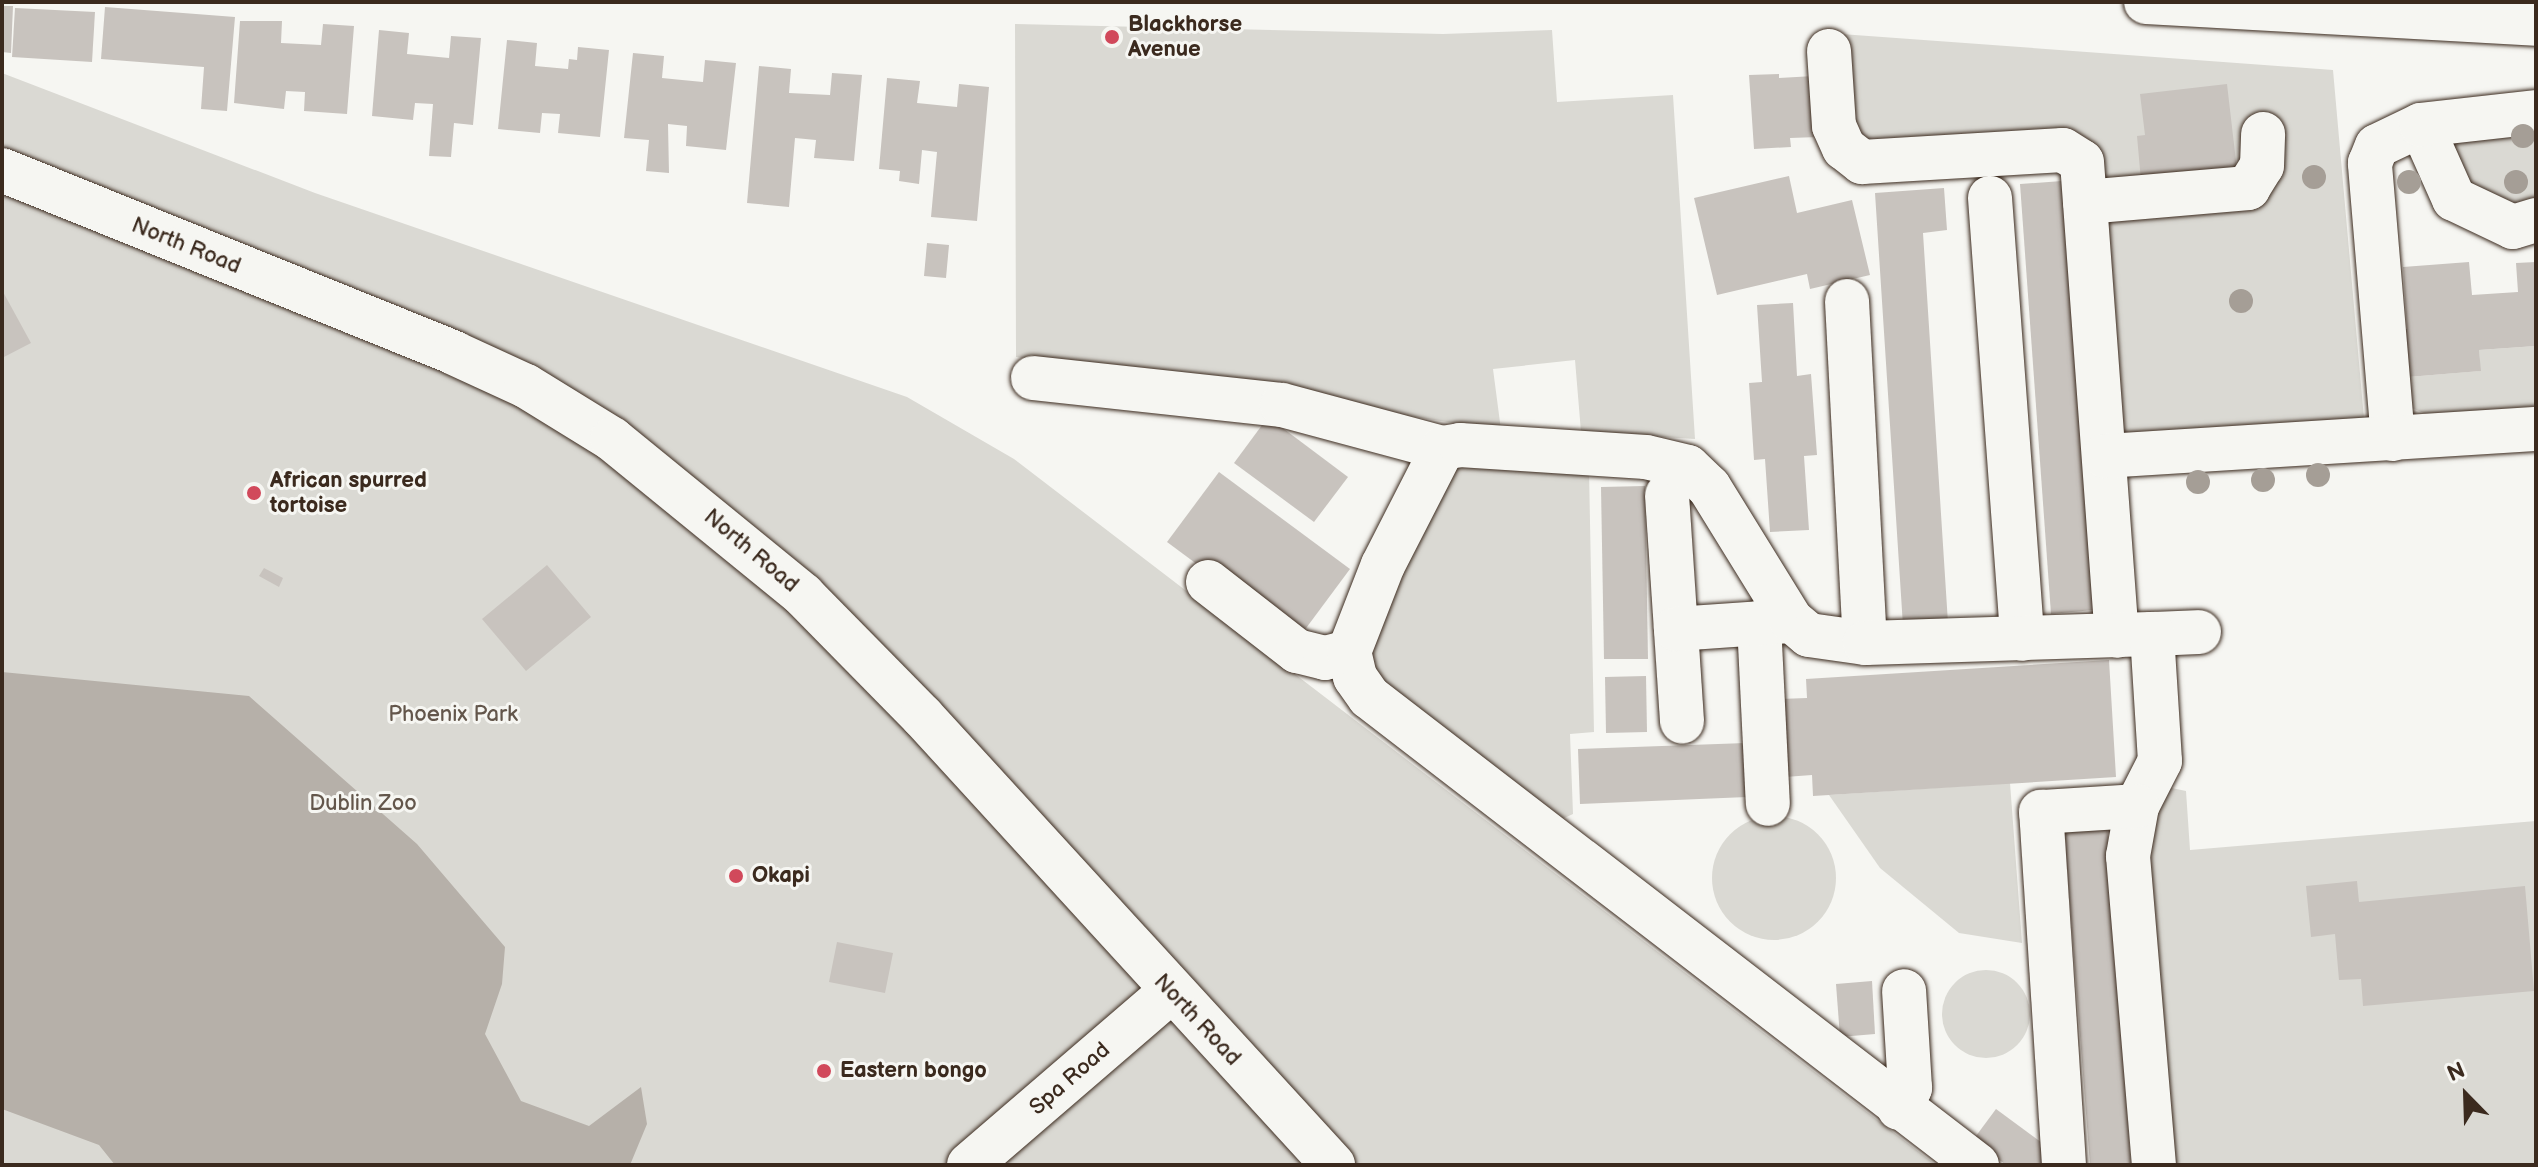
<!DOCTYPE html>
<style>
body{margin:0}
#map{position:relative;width:2538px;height:1167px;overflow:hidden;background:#f6f6f2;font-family:"Balsamiq Sans",sans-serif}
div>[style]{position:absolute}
.green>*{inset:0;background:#dad9d3}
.round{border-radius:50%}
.water>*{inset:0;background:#b6b0a9}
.building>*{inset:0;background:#c8c3be}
.roads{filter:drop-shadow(0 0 2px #3b2a1e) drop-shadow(0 0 2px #3b2a1e)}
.minor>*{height:44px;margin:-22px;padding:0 22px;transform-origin:22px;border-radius:22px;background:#f6f6f2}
.major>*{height:44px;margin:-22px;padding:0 22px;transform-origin:22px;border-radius:22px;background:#f6f6f2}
.trees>*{width:24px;height:24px;margin:-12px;border-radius:50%;background:#a59e96}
.dots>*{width:22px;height:22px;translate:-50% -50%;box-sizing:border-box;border:4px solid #f6f6f2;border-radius:50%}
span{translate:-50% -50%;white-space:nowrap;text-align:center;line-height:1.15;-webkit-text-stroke:6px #f6f6f2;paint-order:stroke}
.poi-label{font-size:22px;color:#3b2a1e;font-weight:700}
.left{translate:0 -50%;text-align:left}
.street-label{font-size:22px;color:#3b2a1e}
.park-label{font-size:22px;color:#63564b}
.frame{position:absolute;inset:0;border:4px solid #3b2a1e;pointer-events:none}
.north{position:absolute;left:2426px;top:1055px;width:80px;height:80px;-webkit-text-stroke:6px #f6f6f2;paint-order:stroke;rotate:337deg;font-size:22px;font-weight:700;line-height:32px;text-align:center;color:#3b2a1e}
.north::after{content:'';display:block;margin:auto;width:28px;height:36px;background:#3b2a1e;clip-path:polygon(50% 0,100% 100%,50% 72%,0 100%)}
</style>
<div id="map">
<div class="green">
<i style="clip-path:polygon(1015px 24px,1443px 34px,1552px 30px,1557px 102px,1673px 95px,1695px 439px,1581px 432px,1575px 360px,1493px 369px,1501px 430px,1016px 357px)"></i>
<i style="clip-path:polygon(1841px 34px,2333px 70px,2366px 441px,2105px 456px,2082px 162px,1862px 162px)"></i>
<i style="clip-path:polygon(2px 73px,315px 193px,907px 397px,1014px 459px,1936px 1165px,2px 1165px)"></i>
<i style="clip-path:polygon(2536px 120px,2536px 202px,2530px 207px,2488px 199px,2456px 177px,2435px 135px)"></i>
<i style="clip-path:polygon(2536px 346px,2536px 406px,2429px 415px,2409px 407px,2408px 377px,2480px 371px,2479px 350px)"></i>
<i style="clip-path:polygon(1449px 466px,1589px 469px,1594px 732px,1570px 734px,1573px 814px,1560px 820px,1364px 668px)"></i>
<i style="clip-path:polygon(2010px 783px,2022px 943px,1959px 933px,1880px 868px,1829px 795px)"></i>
<i style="clip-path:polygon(2167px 787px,2186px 791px,2190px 850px,2536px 821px,2536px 1165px,2175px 1165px,2142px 833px)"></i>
<i class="round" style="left:1712px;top:816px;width:124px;height:124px"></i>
<i class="round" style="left:1942px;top:970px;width:88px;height:88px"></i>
</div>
<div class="water">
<i style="clip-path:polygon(2px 672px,249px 696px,417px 844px,505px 947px,502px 984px,485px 1034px,521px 1101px,589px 1126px,641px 1087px,647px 1124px,630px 1165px,115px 1165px,99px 1145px,2px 1109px)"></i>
</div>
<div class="building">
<i style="clip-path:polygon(2px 6px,13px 6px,11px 53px,2px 52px)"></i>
<i style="clip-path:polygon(105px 7px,235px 17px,227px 111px,201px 109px,204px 67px,101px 59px)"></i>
<i style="clip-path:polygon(15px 8px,95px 12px,92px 62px,12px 57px)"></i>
<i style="clip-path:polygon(240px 21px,282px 21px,281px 43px,321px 45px,323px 24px,354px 26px,347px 114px,304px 111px,305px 92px,286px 91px,284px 109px,234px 103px)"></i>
<i style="clip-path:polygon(379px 30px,409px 33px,407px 54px,449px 58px,451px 36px,481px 38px,473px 125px,454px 123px,451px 157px,429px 156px,433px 104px,415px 103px,413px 120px,372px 116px)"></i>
<i style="clip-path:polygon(507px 40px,537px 43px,535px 66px,568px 69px,569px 59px,577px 60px,578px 47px,609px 50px,600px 137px,558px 133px,560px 114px,542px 113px,540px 133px,498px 129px)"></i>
<i style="clip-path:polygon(633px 53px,664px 56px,662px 78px,682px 80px,703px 82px,705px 60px,736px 63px,726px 150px,686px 146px,687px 126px,668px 124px,669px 173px,646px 171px,649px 140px,624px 138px)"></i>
<i style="clip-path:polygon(759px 66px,791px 69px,789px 93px,830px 95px,832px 73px,862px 75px,854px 161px,814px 158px,816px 140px,795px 138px,789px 207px,747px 203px)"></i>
<i style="clip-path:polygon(1779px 74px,1779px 78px,1814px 76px,1818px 137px,1790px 138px,1791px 147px,1754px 149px,1749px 75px)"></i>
<i style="clip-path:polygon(887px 78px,920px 81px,917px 103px,957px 107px,959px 84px,989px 87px,977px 221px,931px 217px,937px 152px,922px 150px,919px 184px,899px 181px,900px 171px,879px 169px)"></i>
<i style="clip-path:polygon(2227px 84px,2237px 170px,2141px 181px,2137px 136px,2145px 135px,2140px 94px)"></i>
<i style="clip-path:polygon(1789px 176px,1797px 213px,1852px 200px,1870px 275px,1810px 289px,1807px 274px,1717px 295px,1694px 198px)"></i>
<i style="clip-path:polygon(2062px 181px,2093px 610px,2051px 614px,2020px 184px)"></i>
<i style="clip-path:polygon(1944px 188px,1947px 230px,1923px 233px,1948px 623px,1903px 626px,1875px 193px)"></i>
<i style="clip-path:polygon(927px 243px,949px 245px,946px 278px,924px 276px)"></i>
<i style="clip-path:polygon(2469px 262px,2472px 295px,2518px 292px,2516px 263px,2536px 262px,2536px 346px,2479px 350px,2481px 371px,2408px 377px,2391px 331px,2407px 329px,2403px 267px)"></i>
<i style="clip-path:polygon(2px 290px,31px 343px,2px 358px)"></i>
<i style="clip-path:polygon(1793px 303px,1797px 376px,1811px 374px,1817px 455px,1804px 456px,1809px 530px,1770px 532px,1765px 459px,1754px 460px,1749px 383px,1762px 382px,1757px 305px)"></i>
<i style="clip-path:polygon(1268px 417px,1348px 477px,1314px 522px,1234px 463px)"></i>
<i style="clip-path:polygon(1219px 472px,1350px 569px,1298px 639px,1167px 542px)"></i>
<i style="clip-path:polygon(1645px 486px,1648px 659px,1604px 659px,1601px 487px)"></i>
<i style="clip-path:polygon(547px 565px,591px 617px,526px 671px,482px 619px)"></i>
<i style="clip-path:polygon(264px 568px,283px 578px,279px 587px,259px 576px)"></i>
<i style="clip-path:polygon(2109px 660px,2116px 777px,1813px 796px,1812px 775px,1785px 777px,1780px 699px,1807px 698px,1806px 679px)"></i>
<i style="clip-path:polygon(1646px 676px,1647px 732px,1606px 733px,1605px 677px)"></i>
<i style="clip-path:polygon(1746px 743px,1747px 797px,1580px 804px,1578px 749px)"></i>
<i style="clip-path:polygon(2107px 824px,2131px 1165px,2090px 1165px,2064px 827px)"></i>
<i style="clip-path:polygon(2357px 881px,2359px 902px,2525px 886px,2534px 991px,2363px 1006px,2361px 979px,2339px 980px,2335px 934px,2311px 937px,2306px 886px)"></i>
<i style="clip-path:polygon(837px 942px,893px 953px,885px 993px,829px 982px)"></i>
<i style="clip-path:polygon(1872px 981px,1875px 1034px,1840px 1037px,1836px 984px)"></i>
<i style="clip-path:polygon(1996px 1109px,2053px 1151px,2043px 1165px,2006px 1165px,1973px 1140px)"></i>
</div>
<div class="roads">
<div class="minor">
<i style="left:1829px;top:51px;width:75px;rotate:86.2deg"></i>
<i style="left:1834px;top:126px;width:24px;rotate:66deg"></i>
<i style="left:1844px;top:148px;width:23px;rotate:38deg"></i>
<i style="left:1862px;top:162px;width:201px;rotate:-3.4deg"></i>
<i style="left:2063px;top:150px;width:22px;rotate:32deg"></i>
<i style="left:2082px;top:162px;width:475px;rotate:85.8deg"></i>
<i style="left:2421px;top:125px;width:81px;rotate:66deg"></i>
<i style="left:2454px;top:199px;width:65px;rotate:25.4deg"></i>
<i style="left:2513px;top:227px;width:24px;rotate:-17deg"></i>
<i style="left:2px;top:170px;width:488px;rotate:22deg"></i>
<i style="left:454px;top:353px;width:79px;rotate:24.6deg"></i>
<i style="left:526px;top:386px;width:101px;rotate:31.6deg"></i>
<i style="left:612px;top:439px;width:247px;rotate:39.2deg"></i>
<i style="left:803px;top:595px;width:170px;rotate:45.5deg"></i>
<i style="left:922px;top:716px;width:609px;rotate:47.53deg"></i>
<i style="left:1990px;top:198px;width:442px;rotate:85.8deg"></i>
<i style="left:2085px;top:202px;width:164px;rotate:-4.9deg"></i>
<i style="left:2248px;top:188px;width:26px;rotate:-58deg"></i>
<i style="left:2262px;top:166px;width:32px;rotate:-88deg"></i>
<i style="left:1847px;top:301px;width:342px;rotate:87deg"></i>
<i style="left:1033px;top:378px;width:250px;rotate:6.2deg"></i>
<i style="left:1282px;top:405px;width:167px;rotate:15deg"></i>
<i style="left:2393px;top:439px;width:277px;rotate:-94.8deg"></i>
<i style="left:2370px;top:163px;width:18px;rotate:-68deg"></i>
<i style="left:2377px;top:146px;width:49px;rotate:-25.5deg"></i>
<i style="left:2421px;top:125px;width:116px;rotate:-6.4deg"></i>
<i style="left:2105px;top:456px;width:432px;rotate:-3.6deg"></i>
<i style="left:1667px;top:495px;width:227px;rotate:86.2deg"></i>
<i style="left:1208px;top:582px;width:113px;rotate:37.8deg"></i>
<i style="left:1297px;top:651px;width:29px;rotate:14deg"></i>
<i style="left:1325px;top:658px;width:25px;rotate:-14deg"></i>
<i style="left:1759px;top:623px;width:181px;rotate:87.2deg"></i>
<i style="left:1676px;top:629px;width:113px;rotate:-4deg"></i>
<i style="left:2152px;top:634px;width:47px;rotate:-2.4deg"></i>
<i style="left:1899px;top:1108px;width:23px;rotate:-61deg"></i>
<i style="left:1910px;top:1088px;width:97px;rotate:-93.5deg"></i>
<i style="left:969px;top:1165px;width:265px;rotate:-40.7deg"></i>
<i style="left:1977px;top:1165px;width:767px;rotate:-142.41deg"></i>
<i style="left:1369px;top:697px;width:24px;rotate:-125deg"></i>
<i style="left:1355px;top:677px;width:26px;rotate:-103deg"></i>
<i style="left:1349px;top:652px;width:93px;rotate:-68.7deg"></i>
<i style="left:1383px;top:565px;width:131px;rotate:-62.9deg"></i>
<i style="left:1443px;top:448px;width:17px;rotate:-10deg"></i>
<i style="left:1460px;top:445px;width:186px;rotate:3.7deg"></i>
<i style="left:1646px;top:457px;width:43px;rotate:13.4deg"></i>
<i style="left:1688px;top:467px;width:29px;rotate:44deg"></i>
<i style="left:1709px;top:487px;width:156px;rotate:58.3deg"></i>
<i style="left:1791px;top:620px;width:23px;rotate:40deg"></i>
<i style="left:1809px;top:635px;width:57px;rotate:8.1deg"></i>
<i style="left:1865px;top:643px;width:287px;rotate:-1.8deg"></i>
<i style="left:2152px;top:634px;width:127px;rotate:86.4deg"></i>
<i style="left:2160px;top:761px;width:51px;rotate:117.1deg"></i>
<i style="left:2137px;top:806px;width:51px;rotate:100.2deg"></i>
<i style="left:2128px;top:856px;width:310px;rotate:85.2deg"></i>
<i style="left:2064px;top:1165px;width:354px;rotate:-93.7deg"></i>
<i style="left:2041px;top:812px;width:96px;rotate:-3.6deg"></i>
</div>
<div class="major">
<i style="left:2146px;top:2px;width:391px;rotate:3.2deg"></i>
</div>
</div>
<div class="trees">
<i style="left:2523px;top:136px"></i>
<i style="left:2314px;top:177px"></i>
<i style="left:2409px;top:182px"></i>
<i style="left:2516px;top:182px"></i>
<i style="left:2241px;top:301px"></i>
<i style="left:2318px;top:475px"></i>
<i style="left:2263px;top:480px"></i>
<i style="left:2198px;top:482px"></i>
</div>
<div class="dots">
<i style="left:1112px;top:37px;background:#d1495b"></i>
<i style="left:254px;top:493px;background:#d1495b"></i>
<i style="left:736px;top:876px;background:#d1495b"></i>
<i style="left:824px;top:1071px;background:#d1495b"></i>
</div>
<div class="poi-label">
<span class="left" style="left:1128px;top:37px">Blackhorse<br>Avenue</span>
<span class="left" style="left:270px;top:493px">African spurred<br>tortoise</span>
<span class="left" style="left:752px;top:876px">Okapi</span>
<span class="left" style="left:840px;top:1071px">Eastern bongo</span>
</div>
<div class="street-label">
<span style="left:186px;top:246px;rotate:22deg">North Road</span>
<span style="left:751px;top:551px;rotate:40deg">North Road</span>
<span style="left:1197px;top:1020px;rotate:47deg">North Road</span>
<span style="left:1070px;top:1079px;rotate:-41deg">Spa Road</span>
</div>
<div class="park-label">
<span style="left:453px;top:715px">Phoenix Park</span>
<span style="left:363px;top:804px">Dublin Zoo</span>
</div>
<div class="frame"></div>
<div class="north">N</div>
</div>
